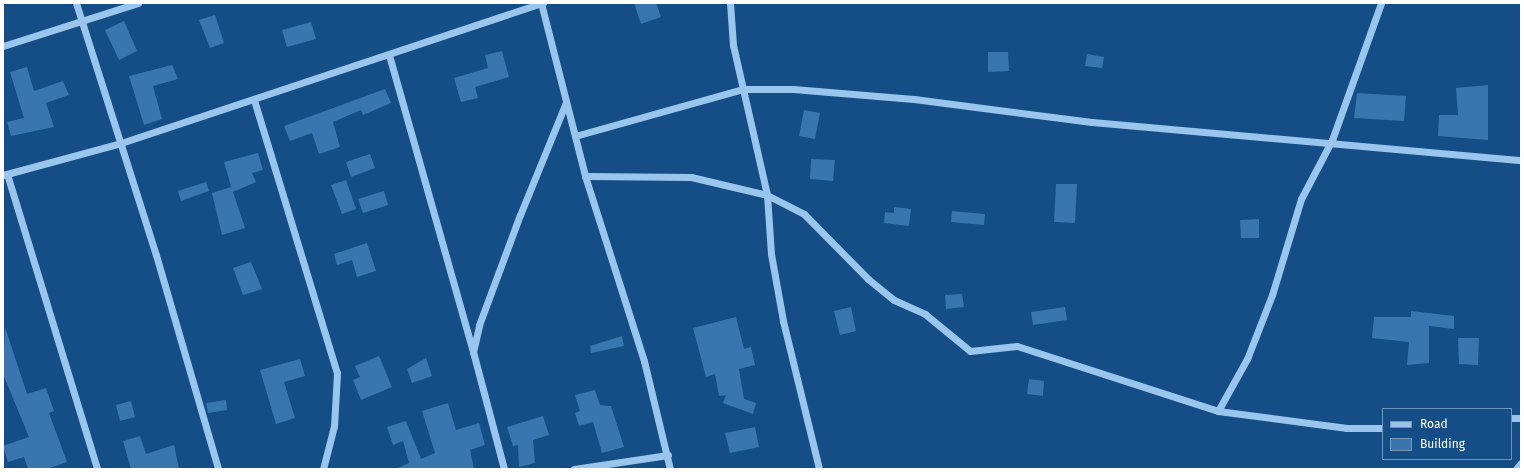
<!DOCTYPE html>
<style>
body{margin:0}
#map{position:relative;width:1524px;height:472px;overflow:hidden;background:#154e86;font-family:"Fira Sans",sans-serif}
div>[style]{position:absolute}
.building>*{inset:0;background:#3975ae}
.minor>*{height:7px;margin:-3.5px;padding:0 3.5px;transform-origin:3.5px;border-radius:3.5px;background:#9ac6ee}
span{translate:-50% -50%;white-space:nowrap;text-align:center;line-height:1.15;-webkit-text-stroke:3px #154e86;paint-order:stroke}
.frame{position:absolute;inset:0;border:4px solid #fff;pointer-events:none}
.legend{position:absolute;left:1382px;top:408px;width:130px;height:52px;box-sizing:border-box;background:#154e86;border:1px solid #7395b6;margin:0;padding:5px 7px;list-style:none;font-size:12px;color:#fff}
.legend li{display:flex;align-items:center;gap:8px;height:20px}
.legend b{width:20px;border:1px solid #7395b6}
</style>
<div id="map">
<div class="building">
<i style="clip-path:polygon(634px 3px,656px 3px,661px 17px,641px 24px)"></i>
<i style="clip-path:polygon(215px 15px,224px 43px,210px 48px,199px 20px)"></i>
<i style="clip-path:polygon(124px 21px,137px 51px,119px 60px,105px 30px)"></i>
<i style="clip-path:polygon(311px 22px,316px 39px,287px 47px,282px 30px)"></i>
<i style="clip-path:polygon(502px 51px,509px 77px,475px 87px,478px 98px,461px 102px,454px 78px,488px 68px,485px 55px)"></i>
<i style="clip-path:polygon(988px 52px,1008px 52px,1009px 71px,988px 72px)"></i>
<i style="clip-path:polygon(1087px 54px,1104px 57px,1102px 68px,1085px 66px)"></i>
<i style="clip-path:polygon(172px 65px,178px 79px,153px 86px,162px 119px,144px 125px,129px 76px)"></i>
<i style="clip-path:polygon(27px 67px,34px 91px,63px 81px,69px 95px,46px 103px,54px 127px,11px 136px,7px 122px,24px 118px,10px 72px)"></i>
<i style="clip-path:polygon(1488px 85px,1488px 140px,1438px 136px,1439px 115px,1458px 115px,1456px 88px)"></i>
<i style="clip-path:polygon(385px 89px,391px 103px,363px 115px,361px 110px,333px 122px,340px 147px,319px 154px,312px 133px,290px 141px,284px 126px)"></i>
<i style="clip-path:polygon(1357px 93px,1406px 96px,1404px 121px,1354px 118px)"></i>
<i style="clip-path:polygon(804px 110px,820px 113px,815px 139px,799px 136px)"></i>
<i style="clip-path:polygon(258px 153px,263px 170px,252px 173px,256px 182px,233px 192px,245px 228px,222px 235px,212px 193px,231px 187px,232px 190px,224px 162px)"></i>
<i style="clip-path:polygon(370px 154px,375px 168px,351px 177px,346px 162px)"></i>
<i style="clip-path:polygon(811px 159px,835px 160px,833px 181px,810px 179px)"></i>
<i style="clip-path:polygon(346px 180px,356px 209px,342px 214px,331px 185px)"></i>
<i style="clip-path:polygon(206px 182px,209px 191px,181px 201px,178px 191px)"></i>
<i style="clip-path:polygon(1056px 184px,1077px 184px,1075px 223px,1054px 222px)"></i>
<i style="clip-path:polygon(384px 191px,388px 205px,363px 213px,358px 199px)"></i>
<i style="clip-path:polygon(894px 207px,911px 209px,909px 226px,884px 223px,885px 212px,894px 213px)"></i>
<i style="clip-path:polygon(952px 211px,985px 214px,984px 225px,951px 222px)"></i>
<i style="clip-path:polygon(1259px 219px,1259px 238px,1241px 238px,1240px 220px)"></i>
<i style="clip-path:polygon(367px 243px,376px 271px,357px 277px,352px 260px,337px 265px,334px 254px)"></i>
<i style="clip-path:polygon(251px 262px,262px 289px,243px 295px,233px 268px)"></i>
<i style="clip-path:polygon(962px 294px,964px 307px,946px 309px,945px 295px)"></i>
<i style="clip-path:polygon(851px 307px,856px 331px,840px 335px,834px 311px)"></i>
<i style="clip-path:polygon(1065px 307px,1067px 320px,1033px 325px,1031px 312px)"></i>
<i style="clip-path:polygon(1411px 311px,1454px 316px,1454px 329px,1429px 326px,1429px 363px,1407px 365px,1409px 342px,1372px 338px,1374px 317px,1411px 317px)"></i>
<i style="clip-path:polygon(736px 317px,744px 349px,751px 347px,755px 365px,739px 369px,744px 399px,756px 403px,753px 414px,723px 403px,726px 395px,719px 396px,715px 374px,706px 377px,693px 328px)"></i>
<i style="clip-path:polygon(5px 327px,27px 394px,46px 388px,54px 411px,49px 413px,67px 462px,47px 469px,28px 469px,24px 457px,8px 462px,3px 446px,29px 437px,3px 374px)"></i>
<i style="clip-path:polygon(622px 336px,624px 346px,591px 353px,590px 346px)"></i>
<i style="clip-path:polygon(1458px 338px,1479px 338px,1478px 365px,1459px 364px)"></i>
<i style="clip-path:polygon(379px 356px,392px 387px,361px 400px,353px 380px,360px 377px,355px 366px)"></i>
<i style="clip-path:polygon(426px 358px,432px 376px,412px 383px,407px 369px)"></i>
<i style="clip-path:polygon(300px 359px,305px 376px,284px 382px,295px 418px,276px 424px,260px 370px)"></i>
<i style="clip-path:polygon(1029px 379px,1044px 381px,1043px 396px,1027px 394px)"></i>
<i style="clip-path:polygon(595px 390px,600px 405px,611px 406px,624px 447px,602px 453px,593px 422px,579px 426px,575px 413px,580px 411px,575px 395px)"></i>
<i style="clip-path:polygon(226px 400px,227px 410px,208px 413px,206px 403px)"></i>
<i style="clip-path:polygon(131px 401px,135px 417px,120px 421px,116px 405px)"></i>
<i style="clip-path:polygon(448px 403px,456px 430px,479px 423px,485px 445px,470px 450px,474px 469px,396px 469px,409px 463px,403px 441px,393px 445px,387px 427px,406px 421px,421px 459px,435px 453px,422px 411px)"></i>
<i style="clip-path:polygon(543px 416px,549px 435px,533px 440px,535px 463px,519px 467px,518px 445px,513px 446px,507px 427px)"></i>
<i style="clip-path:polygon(755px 427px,759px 447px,730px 453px,725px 433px)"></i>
<i style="clip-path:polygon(140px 436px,146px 454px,174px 445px,179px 469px,131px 469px,123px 441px)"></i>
</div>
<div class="minor">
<i style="left:76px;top:3px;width:264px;rotate:72.4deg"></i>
<i style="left:156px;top:255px;width:223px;rotate:73.8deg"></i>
<i style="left:541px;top:3px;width:179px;rotate:75.7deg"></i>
<i style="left:585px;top:176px;width:194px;rotate:72.3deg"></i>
<i style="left:644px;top:361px;width:111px;rotate:76.5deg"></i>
<i style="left:730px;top:3px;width:42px;rotate:85.9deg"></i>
<i style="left:733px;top:45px;width:154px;rotate:77.2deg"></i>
<i style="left:767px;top:195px;width:59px;rotate:86.1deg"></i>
<i style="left:771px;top:254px;width:68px;rotate:79.8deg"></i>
<i style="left:783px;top:321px;width:152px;rotate:76.3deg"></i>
<i style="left:3px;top:46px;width:142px;rotate:-17.7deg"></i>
<i style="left:389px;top:55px;width:308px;rotate:74.2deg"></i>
<i style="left:254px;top:100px;width:285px;rotate:73.1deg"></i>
<i style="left:337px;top:373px;width:53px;rotate:93.2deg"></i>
<i style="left:334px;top:426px;width:44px;rotate:104.3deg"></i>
<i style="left:575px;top:136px;width:174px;rotate:-15.6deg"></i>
<i style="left:743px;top:89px;width:50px"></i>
<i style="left:793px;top:89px;width:121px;rotate:4.7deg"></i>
<i style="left:914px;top:99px;width:179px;rotate:7.4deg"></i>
<i style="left:1092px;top:122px;width:431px;rotate:5.1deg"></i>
<i style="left:7px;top:174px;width:308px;rotate:73deg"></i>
<i style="left:3px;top:175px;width:122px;rotate:-15.2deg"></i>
<i style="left:121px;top:143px;width:445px;rotate:-18.4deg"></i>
<i style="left:585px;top:176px;width:106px;rotate:0.5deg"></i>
<i style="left:691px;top:177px;width:78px;rotate:13.3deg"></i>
<i style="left:767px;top:195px;width:42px;rotate:27.2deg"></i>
<i style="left:804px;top:214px;width:91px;rotate:45.4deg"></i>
<i style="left:868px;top:279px;width:33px;rotate:39deg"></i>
<i style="left:894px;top:300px;width:34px;rotate:24deg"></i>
<i style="left:925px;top:314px;width:58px;rotate:39.4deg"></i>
<i style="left:970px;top:351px;width:47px;rotate:-6.1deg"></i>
<i style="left:1017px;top:346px;width:211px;rotate:17.9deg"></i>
<i style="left:1218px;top:411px;width:130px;rotate:7.5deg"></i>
<i style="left:1347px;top:428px;width:36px"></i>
<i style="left:1218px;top:411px;width:60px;rotate:-60.9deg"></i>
<i style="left:1247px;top:359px;width:69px;rotate:-68.7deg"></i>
<i style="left:1272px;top:295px;width:100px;rotate:-73.2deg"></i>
<i style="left:1301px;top:199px;width:67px;rotate:-62.3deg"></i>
<i style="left:1332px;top:140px;width:145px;rotate:-70.3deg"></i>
<i style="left:1511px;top:418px;width:10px"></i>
<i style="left:504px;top:469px;width:121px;rotate:-104.8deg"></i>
<i style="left:473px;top:352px;width:28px;rotate:-77deg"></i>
<i style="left:479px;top:325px;width:117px;rotate:-69.6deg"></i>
<i style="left:520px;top:215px;width:122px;rotate:-67.8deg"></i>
<i style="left:574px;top:469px;width:95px;rotate:-8.5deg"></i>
<i style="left:1516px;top:469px;width:8px;rotate:-50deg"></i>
</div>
<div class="frame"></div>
<ul class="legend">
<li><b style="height:5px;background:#9ac6ee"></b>Road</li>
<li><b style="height:11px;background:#3975ae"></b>Building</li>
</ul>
</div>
